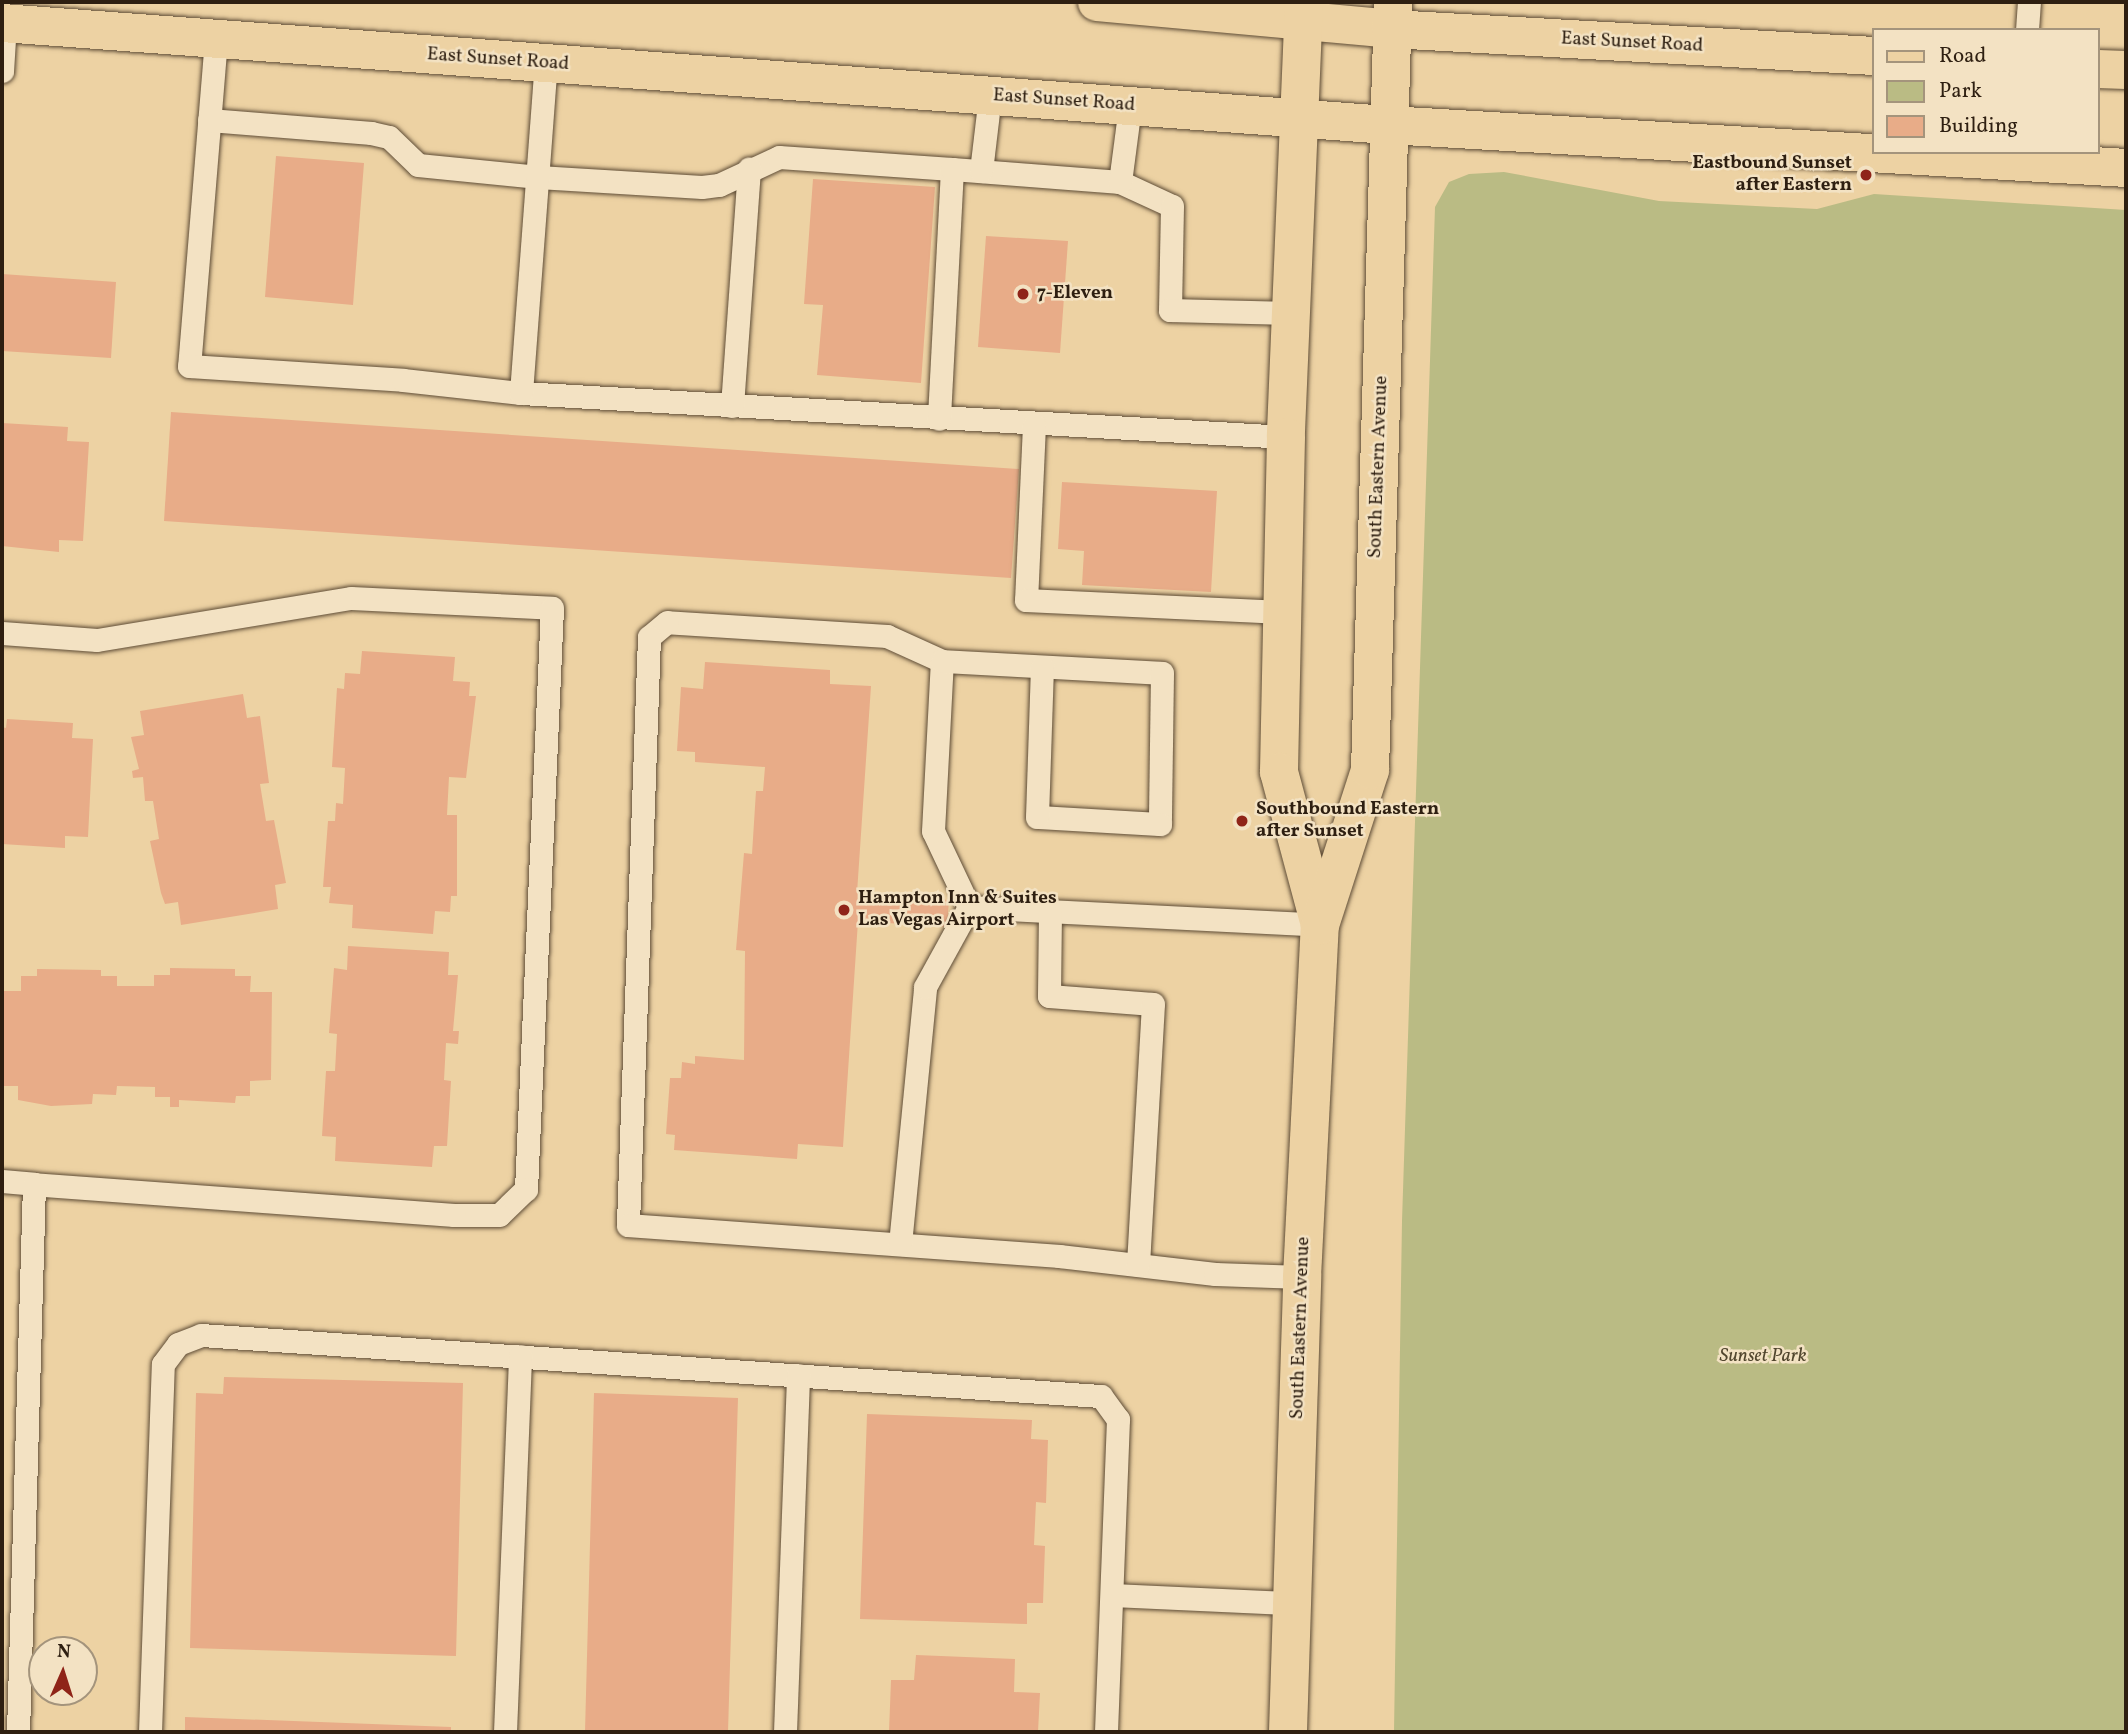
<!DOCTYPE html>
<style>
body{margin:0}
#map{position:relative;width:2128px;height:1734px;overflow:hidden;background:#edd2a3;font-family:Vollkorn,serif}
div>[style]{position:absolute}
.green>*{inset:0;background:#babb84}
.building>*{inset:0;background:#e8ac88}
.roads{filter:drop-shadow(0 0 2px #5e4c36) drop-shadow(0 0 2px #5e4c36)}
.service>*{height:23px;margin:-11.5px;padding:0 11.5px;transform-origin:11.5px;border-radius:11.5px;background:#f3e2c3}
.primary>*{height:38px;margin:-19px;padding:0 19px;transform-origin:19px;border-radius:19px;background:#edd2a3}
.dots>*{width:19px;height:19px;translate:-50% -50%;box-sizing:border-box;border:4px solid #f3e2c3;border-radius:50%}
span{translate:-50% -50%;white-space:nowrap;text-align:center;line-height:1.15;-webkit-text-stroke:5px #f3e2c3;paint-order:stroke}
.street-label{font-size:19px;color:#2e1f11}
.poi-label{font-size:19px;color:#2e1f11;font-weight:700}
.right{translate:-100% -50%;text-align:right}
.left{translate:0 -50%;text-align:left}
.park-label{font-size:19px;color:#51462e;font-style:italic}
.frame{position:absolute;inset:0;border:4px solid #2e1f11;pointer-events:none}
.legend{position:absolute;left:1872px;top:28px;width:228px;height:126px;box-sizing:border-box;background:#f3e2c3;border:2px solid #a4947c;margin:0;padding:9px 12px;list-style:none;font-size:21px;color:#2e1f11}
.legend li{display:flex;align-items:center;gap:14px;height:35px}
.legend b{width:35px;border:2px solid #a4947c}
.north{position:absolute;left:28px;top:1636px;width:70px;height:70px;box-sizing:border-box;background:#f3e2c3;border:2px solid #a4947c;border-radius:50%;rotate:3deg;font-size:19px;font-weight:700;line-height:28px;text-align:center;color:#2e1f11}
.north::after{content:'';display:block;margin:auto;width:24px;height:32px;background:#8f2418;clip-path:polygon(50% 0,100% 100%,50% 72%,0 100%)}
</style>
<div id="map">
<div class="green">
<i style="clip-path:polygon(1504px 172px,1659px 201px,1817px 209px,1874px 194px,2126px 210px,2126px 1732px,1394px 1732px,1402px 1221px,1435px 207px,1449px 182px,1469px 174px)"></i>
</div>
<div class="building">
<i style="clip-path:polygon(276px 156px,364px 163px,353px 305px,265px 297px)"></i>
<i style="clip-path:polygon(813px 179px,935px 187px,921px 383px,817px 375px,823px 305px,804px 304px)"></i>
<i style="clip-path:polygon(986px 236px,1068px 241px,1060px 353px,978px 347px)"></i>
<i style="clip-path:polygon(2px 274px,116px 282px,111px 358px,2px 351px)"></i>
<i style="clip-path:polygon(171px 412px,1019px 469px,1011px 578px,164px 521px)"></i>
<i style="clip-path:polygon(2px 423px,68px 427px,67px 441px,89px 442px,83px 541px,59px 540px,59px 552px,2px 546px)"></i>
<i style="clip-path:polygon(1062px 482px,1217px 491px,1211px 592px,1082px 585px,1084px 551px,1058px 549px)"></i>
<i style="clip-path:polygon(362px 651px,455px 657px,453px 681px,470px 682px,469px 696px,476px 696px,466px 778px,449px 777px,447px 815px,457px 815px,457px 896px,451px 896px,450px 912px,435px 911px,433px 934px,352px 928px,353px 905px,329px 903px,331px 887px,323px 887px,328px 821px,335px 821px,336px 803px,343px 804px,345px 768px,332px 767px,337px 688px,344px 689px,345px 673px,360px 674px)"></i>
<i style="clip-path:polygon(705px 662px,830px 670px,830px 684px,871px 686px,857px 893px,949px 900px,947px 927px,858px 921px,843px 1147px,798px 1144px,797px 1159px,674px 1150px,675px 1135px,666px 1134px,670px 1078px,681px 1078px,682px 1062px,695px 1064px,695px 1056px,744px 1060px,745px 951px,736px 950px,744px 853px,752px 854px,756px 791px,763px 791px,765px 767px,695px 762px,695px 752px,677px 751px,681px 687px,703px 689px)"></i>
<i style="clip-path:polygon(243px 694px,247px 718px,260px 716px,269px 783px,260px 784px,266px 821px,274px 820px,286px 883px,275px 885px,278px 909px,181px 925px,178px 902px,165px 904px,161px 893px,150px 841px,159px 839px,153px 801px,145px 801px,143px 777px,133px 778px,132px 771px,139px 769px,131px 737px,144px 735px,140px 711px)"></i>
<i style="clip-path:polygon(7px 719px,73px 723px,72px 738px,93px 739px,88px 837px,65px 836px,65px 848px,2px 844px,2px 727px,6px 728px)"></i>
<i style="clip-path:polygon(348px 946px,449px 952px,448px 975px,458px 975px,453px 1031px,459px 1031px,458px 1044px,446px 1043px,444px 1080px,451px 1081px,447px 1146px,434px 1146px,432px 1167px,335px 1161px,336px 1137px,322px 1136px,326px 1071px,335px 1071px,337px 1034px,329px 1033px,334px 968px,347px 970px)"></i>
<i style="clip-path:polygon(170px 968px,235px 969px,235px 976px,251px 976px,250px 992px,272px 992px,271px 1080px,250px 1081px,250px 1096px,236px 1096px,235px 1103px,179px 1100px,179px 1107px,170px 1107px,170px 1097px,155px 1097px,155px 1087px,117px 1086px,116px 1095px,93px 1094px,92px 1104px,51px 1106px,18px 1100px,18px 1086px,2px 1086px,2px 991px,21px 991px,21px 976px,37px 976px,37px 969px,101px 970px,101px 976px,117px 976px,117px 986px,154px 986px,154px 975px,170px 975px)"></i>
<i style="clip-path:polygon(224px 1377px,463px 1383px,456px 1656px,190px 1648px,196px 1393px,223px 1394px)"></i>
<i style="clip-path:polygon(594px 1393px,738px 1398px,728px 1732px,585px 1732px)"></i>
<i style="clip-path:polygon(867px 1414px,1032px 1420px,1031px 1439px,1048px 1440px,1046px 1503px,1036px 1502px,1034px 1545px,1045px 1546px,1043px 1603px,1027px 1603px,1027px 1624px,860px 1619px)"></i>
<i style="clip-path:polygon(916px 1655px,1015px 1659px,1014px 1692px,1040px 1693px,1038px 1732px,889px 1732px,891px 1680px,914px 1680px)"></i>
<i style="clip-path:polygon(185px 1717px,451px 1727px,451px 1732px,185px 1732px)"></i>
</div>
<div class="roads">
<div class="service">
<i style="left:2027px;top:30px;width:28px;rotate:-86deg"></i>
<i style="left:216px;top:39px;width:328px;rotate:94.7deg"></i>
<i style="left:189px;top:366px;width:214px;rotate:3.7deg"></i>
<i style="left:403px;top:380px;width:119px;rotate:6.3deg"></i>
<i style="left:521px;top:393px;width:766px;rotate:3.29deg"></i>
<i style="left:2px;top:71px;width:48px;rotate:-86.4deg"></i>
<i style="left:209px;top:120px;width:163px;rotate:4.6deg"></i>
<i style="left:371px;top:133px;width:18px;rotate:13deg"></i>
<i style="left:389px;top:137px;width:40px;rotate:44deg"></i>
<i style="left:418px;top:165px;width:121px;rotate:5.7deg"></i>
<i style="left:538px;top:177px;width:164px;rotate:3.5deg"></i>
<i style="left:702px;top:187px;width:17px;rotate:-7deg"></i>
<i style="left:719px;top:185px;width:66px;rotate:-25deg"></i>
<i style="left:779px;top:157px;width:173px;rotate:4deg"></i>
<i style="left:952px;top:169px;width:250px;rotate:93deg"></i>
<i style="left:952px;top:169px;width:169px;rotate:4.4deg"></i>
<i style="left:1120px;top:182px;width:57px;rotate:24.8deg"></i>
<i style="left:1172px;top:206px;width:104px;rotate:91.1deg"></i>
<i style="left:1170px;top:310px;width:120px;rotate:1.4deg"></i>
<i style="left:981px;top:171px;width:76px;rotate:-83.2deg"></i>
<i style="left:1120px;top:182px;width:77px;rotate:-82.5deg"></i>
<i style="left:521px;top:393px;width:331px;rotate:-85.7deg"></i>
<i style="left:732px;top:406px;width:238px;rotate:-85.9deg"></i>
<i style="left:1034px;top:425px;width:175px;rotate:92.6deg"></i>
<i style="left:1026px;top:600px;width:256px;rotate:2.7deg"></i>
<i style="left:2px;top:633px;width:95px;rotate:4.2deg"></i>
<i style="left:97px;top:640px;width:257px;rotate:-9.4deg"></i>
<i style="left:351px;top:598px;width:201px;rotate:2.8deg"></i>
<i style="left:552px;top:608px;width:582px;rotate:92.56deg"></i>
<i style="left:526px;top:1189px;width:37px;rotate:136deg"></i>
<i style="left:499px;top:1215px;width:45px;rotate:180deg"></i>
<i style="left:454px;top:1215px;width:421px;rotate:-175.8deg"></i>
<i style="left:942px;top:661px;width:60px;rotate:-155.6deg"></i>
<i style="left:887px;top:636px;width:220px;rotate:-176.4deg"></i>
<i style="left:667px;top:622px;width:23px;rotate:140deg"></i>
<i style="left:649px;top:637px;width:588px;rotate:92.05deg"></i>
<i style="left:628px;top:1225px;width:432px;rotate:4.1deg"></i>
<i style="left:1059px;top:1256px;width:157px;rotate:6.6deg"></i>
<i style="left:1215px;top:1274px;width:87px;rotate:2deg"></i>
<i style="left:969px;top:907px;width:84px;rotate:-115.3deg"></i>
<i style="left:933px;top:831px;width:170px;rotate:-87deg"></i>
<i style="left:942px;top:661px;width:220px;rotate:3.1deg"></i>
<i style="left:1162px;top:673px;width:151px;rotate:90.8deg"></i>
<i style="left:1160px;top:824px;width:123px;rotate:-176.7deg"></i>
<i style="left:1037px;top:817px;width:150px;rotate:-88.1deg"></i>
<i style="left:969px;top:907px;width:351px;rotate:2.9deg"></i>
<i style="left:1050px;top:912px;width:84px;rotate:90.7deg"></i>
<i style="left:1049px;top:996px;width:104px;rotate:4.4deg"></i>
<i style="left:1153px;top:1004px;width:261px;rotate:93.3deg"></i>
<i style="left:2px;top:1181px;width:32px;rotate:5deg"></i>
<i style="left:34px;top:1184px;width:548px;rotate:91.67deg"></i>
<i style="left:900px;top:1244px;width:258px;rotate:-84.4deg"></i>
<i style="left:925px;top:987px;width:91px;rotate:-61.2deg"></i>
<i style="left:1113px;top:1595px;width:179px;rotate:2.6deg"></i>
<i style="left:150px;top:1732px;width:368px;rotate:-88deg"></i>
<i style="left:163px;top:1364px;width:25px;rotate:-53deg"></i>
<i style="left:178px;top:1344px;width:25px;rotate:-21deg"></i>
<i style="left:201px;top:1335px;width:902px;rotate:3.88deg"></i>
<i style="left:1101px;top:1396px;width:29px;rotate:54deg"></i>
<i style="left:1118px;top:1419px;width:313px;rotate:92.2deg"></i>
<i style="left:505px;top:1732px;width:376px;rotate:-87.7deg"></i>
<i style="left:785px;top:1732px;width:357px;rotate:-87.9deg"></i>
</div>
<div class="primary">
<i style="left:1097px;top:2px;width:295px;rotate:5.2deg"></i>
<i style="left:1391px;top:29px;width:484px;rotate:3.2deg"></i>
<i style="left:1304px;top:2px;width:435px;rotate:92.4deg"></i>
<i style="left:1286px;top:437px;width:335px;rotate:91.2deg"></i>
<i style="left:1279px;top:772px;width:158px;rotate:75deg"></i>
<i style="left:2px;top:23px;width:1390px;rotate:4.21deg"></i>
<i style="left:1388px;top:125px;width:739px;rotate:3.33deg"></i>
<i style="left:2098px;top:69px;width:28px;rotate:2deg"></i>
<i style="left:1288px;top:1732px;width:455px;rotate:-88.2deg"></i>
<i style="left:1302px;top:1277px;width:352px;rotate:-87.1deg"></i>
<i style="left:1320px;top:925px;width:163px;rotate:-72.1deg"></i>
<i style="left:1370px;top:770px;width:768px;rotate:-88.28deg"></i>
</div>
</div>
<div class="dots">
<i style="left:1866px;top:175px;background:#8f2418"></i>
<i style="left:1023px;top:294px;background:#8f2418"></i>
<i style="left:1242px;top:821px;background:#8f2418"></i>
<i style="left:844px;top:910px;background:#8f2418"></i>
</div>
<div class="street-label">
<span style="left:1632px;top:43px;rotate:3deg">East Sunset Road</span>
<span style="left:498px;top:60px;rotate:4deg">East Sunset Road</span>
<span style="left:1064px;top:101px;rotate:4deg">East Sunset Road</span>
<span style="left:1379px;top:467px;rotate:-88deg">South Eastern Avenue</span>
<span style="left:1301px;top:1328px;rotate:-88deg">South Eastern Avenue</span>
</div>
<div class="poi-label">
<span class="right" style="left:1852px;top:175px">Eastbound Sunset<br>after Eastern</span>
<span class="left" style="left:1037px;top:294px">7-Eleven</span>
<span class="left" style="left:1256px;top:821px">Southbound Eastern<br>after Sunset</span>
<span class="left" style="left:858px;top:910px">Hampton Inn &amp; Suites<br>Las Vegas Airport</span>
</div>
<div class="park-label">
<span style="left:1763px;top:1357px">Sunset Park</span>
</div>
<div class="frame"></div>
<ul class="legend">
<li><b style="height:9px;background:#edd2a3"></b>Road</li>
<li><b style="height:19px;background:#babb84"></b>Park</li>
<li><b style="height:19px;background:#e8ac88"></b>Building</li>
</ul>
<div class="north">N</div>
</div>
